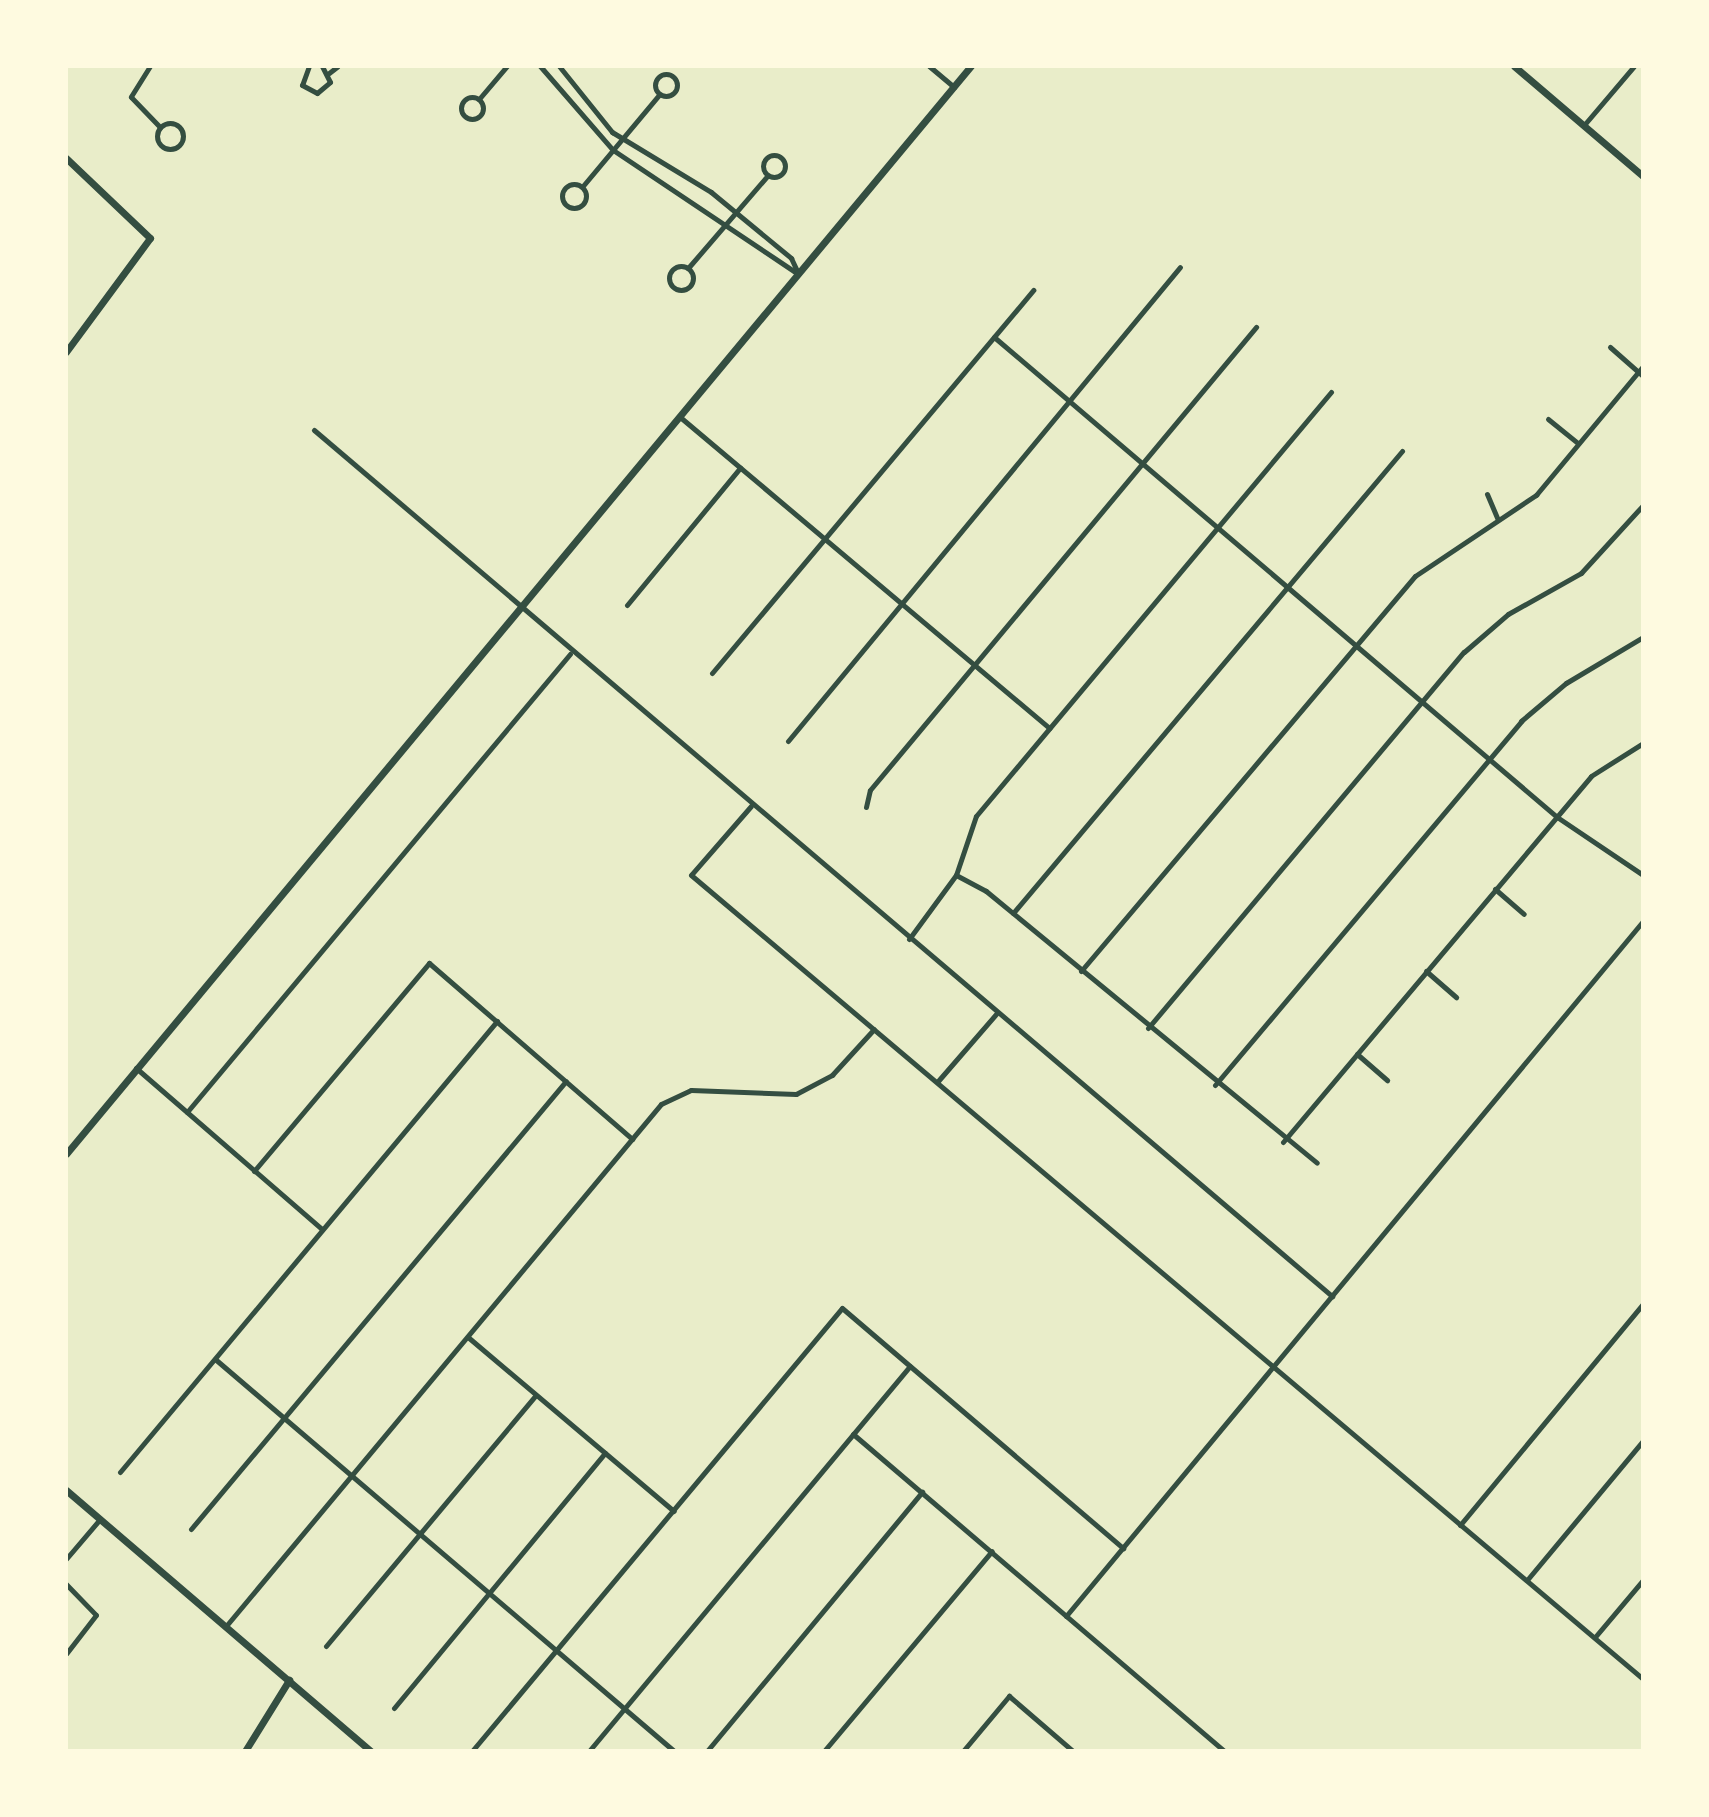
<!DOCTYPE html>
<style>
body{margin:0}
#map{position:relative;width:1709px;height:1817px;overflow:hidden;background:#e9edc9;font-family:"Roboto Serif",serif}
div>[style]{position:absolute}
.minor>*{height:5px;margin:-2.5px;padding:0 2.5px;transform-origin:2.5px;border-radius:2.5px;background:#344e41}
.minor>.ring{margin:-2.5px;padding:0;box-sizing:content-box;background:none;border:5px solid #344e41;border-radius:50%}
.tertiary>*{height:7px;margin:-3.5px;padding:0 3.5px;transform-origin:3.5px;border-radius:3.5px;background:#344e41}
.secondary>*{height:7px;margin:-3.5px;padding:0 3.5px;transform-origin:3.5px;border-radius:3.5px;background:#344e41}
span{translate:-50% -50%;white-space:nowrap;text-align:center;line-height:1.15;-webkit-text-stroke:8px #fefae0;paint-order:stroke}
.frame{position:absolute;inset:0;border:68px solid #fefae0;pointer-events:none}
</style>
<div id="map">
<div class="minor">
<i style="left:150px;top:66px;width:36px;rotate:122deg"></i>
<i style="left:131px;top:97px;width:42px;rotate:46deg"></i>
<i style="left:309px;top:66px;width:20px;rotate:110deg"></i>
<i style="left:302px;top:85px;width:17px;rotate:28deg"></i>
<i style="left:317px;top:93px;width:17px;rotate:-40deg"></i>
<i style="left:330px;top:82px;width:18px;rotate:-117deg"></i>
<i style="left:540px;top:66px;width:111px;rotate:49deg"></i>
<i style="left:613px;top:150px;width:223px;rotate:33.8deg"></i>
<i style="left:559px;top:66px;width:85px;rotate:51.2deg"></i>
<i style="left:612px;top:132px;width:116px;rotate:31.2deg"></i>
<i style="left:711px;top:192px;width:104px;rotate:39.5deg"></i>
<i style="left:791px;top:258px;width:17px;rotate:65deg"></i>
<i style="left:929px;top:66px;width:33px;rotate:40deg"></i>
<i style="left:329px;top:73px;width:11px;rotate:-38deg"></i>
<i class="ring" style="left:655px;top:74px;width:17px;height:17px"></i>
<i class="ring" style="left:461px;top:97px;width:17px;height:17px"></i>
<i style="left:479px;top:99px;width:43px;rotate:-49.7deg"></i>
<i class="ring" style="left:157px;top:123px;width:21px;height:21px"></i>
<i style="left:1584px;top:125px;width:77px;rotate:-49.7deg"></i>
<i class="ring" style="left:763px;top:155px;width:17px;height:17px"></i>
<i class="ring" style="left:562px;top:184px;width:19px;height:19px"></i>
<i style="left:582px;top:187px;width:120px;rotate:-50.1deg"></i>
<i class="ring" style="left:669px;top:266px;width:19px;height:19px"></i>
<i style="left:688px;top:268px;width:121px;rotate:-49.3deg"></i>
<i style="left:994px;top:337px;width:740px;rotate:40.45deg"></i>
<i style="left:1557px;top:817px;width:104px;rotate:34deg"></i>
<i style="left:1610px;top:347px;width:44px;rotate:41.3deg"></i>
<i style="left:680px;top:417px;width:483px;rotate:40.1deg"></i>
<i style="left:1548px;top:419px;width:38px;rotate:39deg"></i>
<i style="left:314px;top:430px;width:1337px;rotate:40.39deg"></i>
<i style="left:1487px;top:494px;width:26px;rotate:67deg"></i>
<i style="left:627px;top:605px;width:178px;rotate:-50.5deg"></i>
<i style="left:712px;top:673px;width:500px;rotate:-50deg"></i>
<i style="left:788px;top:741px;width:615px;rotate:-50.41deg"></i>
<i style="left:751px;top:806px;width:91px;rotate:131deg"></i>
<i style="left:691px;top:875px;width:1246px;rotate:40.18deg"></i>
<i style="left:866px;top:807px;width:17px;rotate:-77deg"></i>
<i style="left:870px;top:790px;width:603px;rotate:-50.18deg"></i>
<i style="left:956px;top:875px;width:34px;rotate:28deg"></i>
<i style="left:986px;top:891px;width:428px;rotate:39.4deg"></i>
<i style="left:1495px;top:889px;width:38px;rotate:41deg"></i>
<i style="left:1013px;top:913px;width:604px;rotate:-49.9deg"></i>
<i style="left:909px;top:939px;width:79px;rotate:-53.7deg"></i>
<i style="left:956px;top:875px;width:62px;rotate:-71.3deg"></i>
<i style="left:976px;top:816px;width:553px;rotate:-50.06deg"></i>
<i style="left:1081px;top:971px;width:517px;rotate:-49.78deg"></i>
<i style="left:1415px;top:576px;width:146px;rotate:-33.8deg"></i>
<i style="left:1536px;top:495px;width:168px;rotate:-50.3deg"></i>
<i style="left:1426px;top:971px;width:40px;rotate:41deg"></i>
<i style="left:1148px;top:1028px;width:491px;rotate:-50deg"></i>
<i style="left:1464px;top:652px;width:58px;rotate:-40.8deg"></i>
<i style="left:1508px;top:614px;width:84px;rotate:-29.3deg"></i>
<i style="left:1581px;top:573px;width:92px;rotate:-47.6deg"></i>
<i style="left:1357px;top:1054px;width:40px;rotate:41deg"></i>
<i style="left:136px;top:1068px;width:246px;rotate:40.9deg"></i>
<i style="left:938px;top:1081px;width:90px;rotate:-49.1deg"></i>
<i style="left:1215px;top:1085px;width:476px;rotate:-49.9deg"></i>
<i style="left:1521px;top:721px;width:59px;rotate:-40.2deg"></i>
<i style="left:1566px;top:683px;width:90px;rotate:-30.9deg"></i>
<i style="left:187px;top:1112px;width:597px;rotate:-50.1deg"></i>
<i style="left:1283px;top:1142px;width:478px;rotate:-49.9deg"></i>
<i style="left:1591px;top:776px;width:62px;rotate:-32.4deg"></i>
<i style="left:254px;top:1171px;width:272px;rotate:-49.9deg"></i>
<i style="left:429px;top:963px;width:269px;rotate:40.9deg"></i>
<i style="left:469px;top:1338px;width:268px;rotate:40.2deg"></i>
<i style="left:215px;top:1359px;width:604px;rotate:40.5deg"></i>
<i style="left:853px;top:1434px;width:488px;rotate:40.5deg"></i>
<i style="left:120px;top:1472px;width:588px;rotate:-50.11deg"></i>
<i style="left:1460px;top:1525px;width:287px;rotate:-50.4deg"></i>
<i style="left:191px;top:1529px;width:584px;rotate:-50.07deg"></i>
<i style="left:66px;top:1559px;width:52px;rotate:-49.6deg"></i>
<i style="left:1527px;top:1580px;width:181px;rotate:-50.2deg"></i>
<i style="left:66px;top:1584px;width:43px;rotate:45.9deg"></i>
<i style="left:96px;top:1615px;width:49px;rotate:127.6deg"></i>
<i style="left:1066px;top:1616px;width:903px;rotate:-50.3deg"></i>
<i style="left:226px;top:1626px;width:679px;rotate:-50.19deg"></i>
<i style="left:661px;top:1104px;width:33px;rotate:-25deg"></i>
<i style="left:691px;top:1090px;width:105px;rotate:2.2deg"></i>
<i style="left:796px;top:1094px;width:41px;rotate:-27.8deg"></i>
<i style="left:832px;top:1075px;width:62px;rotate:-47.6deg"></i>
<i style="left:1595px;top:1637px;width:75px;rotate:-49.9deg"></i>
<i style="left:326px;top:1646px;width:327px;rotate:-50.1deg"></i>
<i style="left:394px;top:1708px;width:331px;rotate:-50.4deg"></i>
<i style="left:472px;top:1751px;width:577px;rotate:-50.13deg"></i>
<i style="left:842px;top:1308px;width:370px;rotate:40.5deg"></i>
<i style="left:589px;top:1751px;width:501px;rotate:-50.18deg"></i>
<i style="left:707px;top:1751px;width:337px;rotate:-50.3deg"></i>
<i style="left:824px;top:1751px;width:261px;rotate:-50deg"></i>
<i style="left:963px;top:1751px;width:72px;rotate:-50.1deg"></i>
<i style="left:1009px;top:1696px;width:84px;rotate:40.7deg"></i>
</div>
<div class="tertiary">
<i style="left:66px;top:158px;width:116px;rotate:43.6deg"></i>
<i style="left:150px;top:238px;width:142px;rotate:126.4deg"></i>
<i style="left:245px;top:1751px;width:84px;rotate:-58.2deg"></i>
</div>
<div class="secondary">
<i style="left:1514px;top:66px;width:170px;rotate:40.5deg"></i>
<i style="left:66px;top:1154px;width:1415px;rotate:-50.25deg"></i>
<i style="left:66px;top:1490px;width:401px;rotate:40.6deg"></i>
</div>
<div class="frame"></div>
</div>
